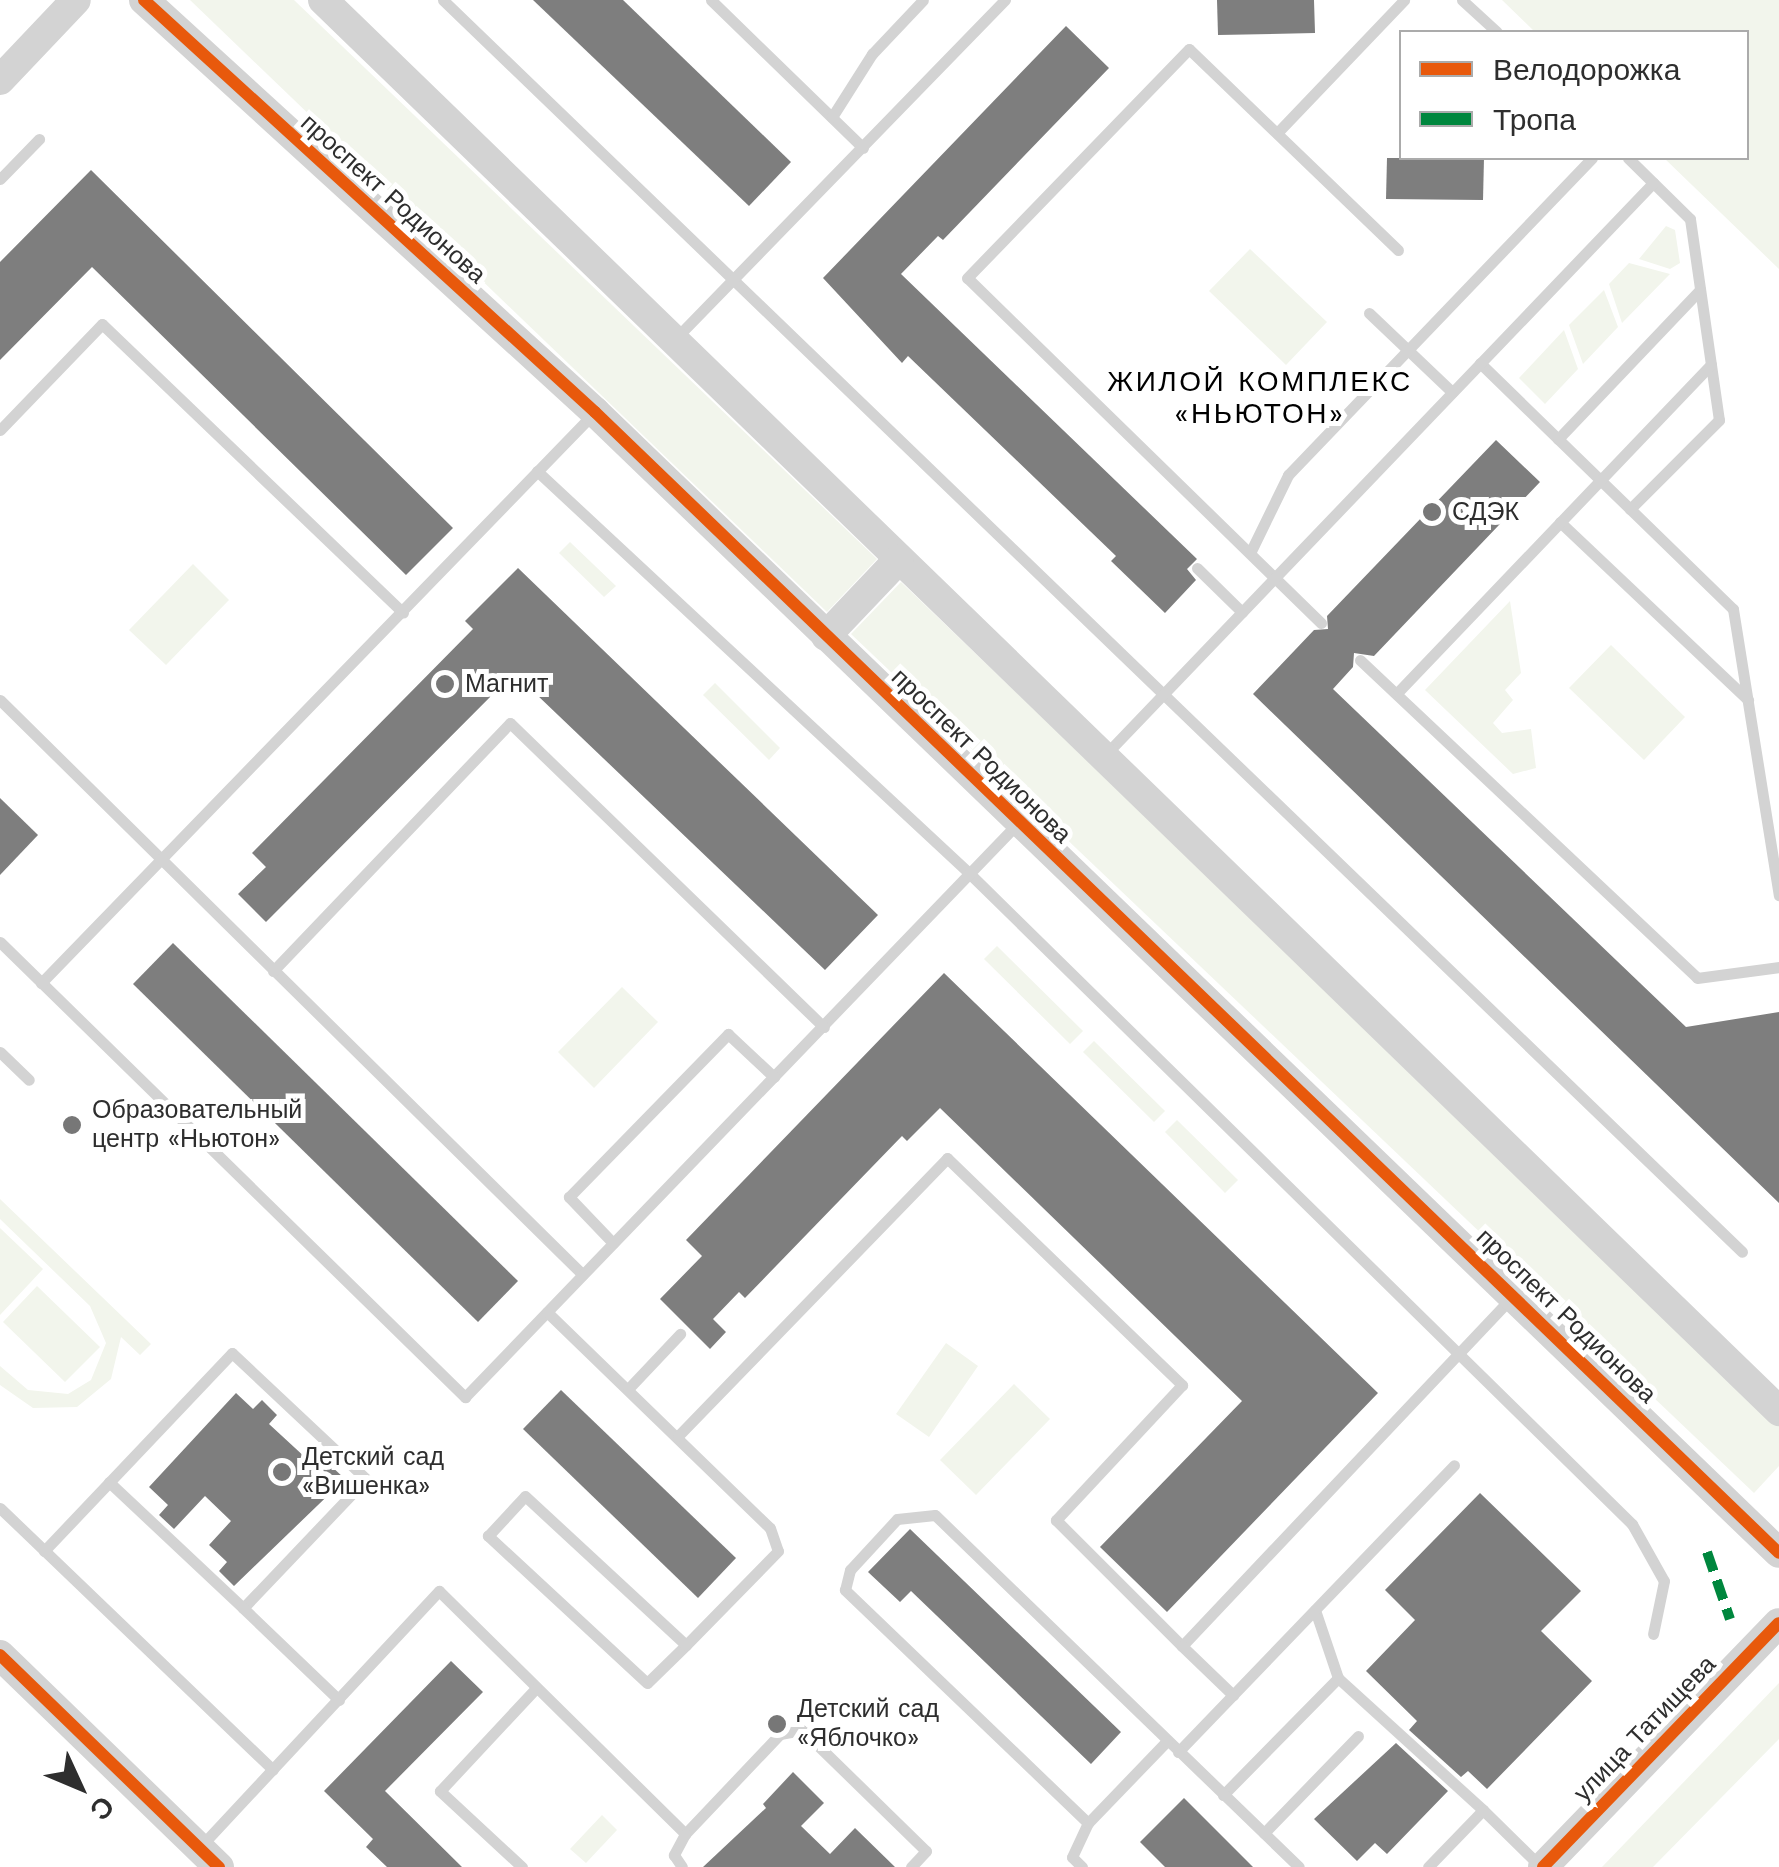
<!DOCTYPE html>
<meta charset="utf-8">
<style>
body{margin:0}
#map{position:relative;width:1779px;height:1867px;overflow:hidden;background:#fff;font-family:"Work Sans",sans-serif}
div>[style]{position:absolute}
.green>*{inset:0;background:#f2f5ec}
.building>*{inset:0;background:#7e7e7e}
.service>*{height:11px;margin:-5.5px;padding:0 5.5px;transform-origin:5.5px;border-radius:5.5px;background:#d3d3d3}
.tertiary>*{height:30px;margin:-15px;padding:0 15px;transform-origin:15px;border-radius:15px;background:#d3d3d3}
.quiet>*{height:10px;margin-top:-5px;transform-origin:0;background:repeating-linear-gradient(90deg,#00873e 0 20px,transparent 0 30px)}
.cycleway>*{height:12px;margin:-6px;padding:0 6px;transform-origin:6px;border-radius:6px;background:#e8590c}
.dots>*{width:28px;height:28px;translate:-50% -50%;box-sizing:border-box;border:5px solid #fff;border-radius:50%}
span{translate:-50% -50%;white-space:nowrap;text-align:center;line-height:1.15;-webkit-text-stroke:10px #fff;paint-order:stroke}
.street-label{font-size:25px;color:#2e2e2e}
.poi-label{font-size:25px;color:#2e2e2e}
.left{translate:0 -50%;text-align:left}
.neighbourhood-label{font-size:28px;color:#000;letter-spacing:2.5px}
.legend{position:absolute;left:1399px;top:30px;width:350px;height:130px;box-sizing:border-box;background:#fff;border:2px solid #ababab;margin:0;padding:12px 18px;list-style:none;font-size:30px;color:#2e2e2e}
.legend li{display:flex;align-items:center;gap:20px;height:50px}
.legend b{width:50px;border:2px solid #ababab}
.north{position:absolute;left:30px;top:1737px;width:100px;height:100px;-webkit-text-stroke:8px #fff;paint-order:stroke;rotate:134deg;font-size:28px;font-weight:700;line-height:40px;text-align:center;color:#2e2e2e}
.north::after{content:'';display:block;margin:auto;width:35px;height:45px;background:#2e2e2e;clip-path:polygon(50% 0,100% 100%,50% 72%,0 100%)}
</style>
<div id="map">
<div class="green">
<i style="clip-path:polygon(190px 0,294px 0,877px 559px,827px 612px)"></i>
<i style="clip-path:polygon(1502px 0,1779px 0,1779px 269px,1664px 158px,1746px 158px,1746px 32px,1535px 32px)"></i>
<i style="clip-path:polygon(1666px 226px,1675px 230px,1680px 263px,1670px 269px,1639px 259px)"></i>
<i style="clip-path:polygon(1250px 249px,1327px 322px,1286px 365px,1209px 291px)"></i>
<i style="clip-path:polygon(1629px 263px,1670px 274px,1622px 323px,1609px 284px)"></i>
<i style="clip-path:polygon(1604px 290px,1618px 327px,1583px 364px,1569px 325px)"></i>
<i style="clip-path:polygon(1564px 330px,1578px 369px,1545px 404px,1519px 378px)"></i>
<i style="clip-path:polygon(570px 542px,616px 586px,604px 597px,559px 553px)"></i>
<i style="clip-path:polygon(193px 564px,229px 600px,166px 665px,129px 630px)"></i>
<i style="clip-path:polygon(901px 582px,1779px 1424px,1779px 1466px,1754px 1493px,851px 634px)"></i>
<i style="clip-path:polygon(1510px 601px,1521px 673px,1505px 690px,1513px 700px,1493px 723px,1502px 733px,1531px 729px,1536px 768px,1513px 774px,1425px 690px)"></i>
<i style="clip-path:polygon(1611px 645px,1685px 717px,1644px 760px,1569px 688px)"></i>
<i style="clip-path:polygon(715px 683px,780px 748px,769px 760px,703px 695px)"></i>
<i style="clip-path:polygon(997px 946px,1083px 1031px,1070px 1044px,984px 959px)"></i>
<i style="clip-path:polygon(622px 987px,658px 1022px,594px 1088px,558px 1052px)"></i>
<i style="clip-path:polygon(1094px 1041px,1165px 1111px,1154px 1122px,1083px 1052px)"></i>
<i style="clip-path:polygon(1177px 1120px,1238px 1180px,1225px 1193px,1165px 1132px)"></i>
<i style="clip-path:polygon(0 1199px,151px 1344px,140px 1355px,121px 1337px,111px 1379px,77px 1407px,33px 1408px,0 1385px,0 1366px,28px 1390px,68px 1394px,91px 1380px,106px 1343px,90px 1306px,0 1219px)"></i>
<i style="clip-path:polygon(0 1228px,43px 1269px,0 1315px)"></i>
<i style="clip-path:polygon(37px 1286px,100px 1347px,65px 1382px,3px 1322px)"></i>
<i style="clip-path:polygon(946px 1343px,978px 1366px,929px 1437px,896px 1414px)"></i>
<i style="clip-path:polygon(1014px 1384px,1050px 1419px,976px 1495px,940px 1460px)"></i>
<i style="clip-path:polygon(1779px 1683px,1779px 1739px,1653px 1867px,1602px 1867px)"></i>
<i style="clip-path:polygon(602px 1815px,617px 1830px,586px 1863px,570px 1849px)"></i>
</div>
<div class="building">
<i style="clip-path:polygon(533px 0,623px 0,791px 162px,749px 206px)"></i>
<i style="clip-path:polygon(1217px 0,1314px 0,1315px 33px,1218px 35px)"></i>
<i style="clip-path:polygon(1066px 26px,1109px 68px,943px 240px,938px 236px,901px 274px,1197px 559px,1187px 569px,1196px 580px,1165px 613px,1111px 561px,1116px 556px,908px 356px,902px 363px,823px 278px)"></i>
<i style="clip-path:polygon(1387px 158px,1484px 158px,1483px 200px,1386px 199px)"></i>
<i style="clip-path:polygon(91px 170px,453px 528px,406px 575px,92px 267px,0 360px,0 262px)"></i>
<i style="clip-path:polygon(1496px 440px,1540px 482px,1374px 656px,1354px 653px,1353px 667px,1333px 689px,1686px 1027px,1779px 1012px,1779px 1203px,1253px 694px,1314px 630px,1328px 629px,1327px 616px)"></i>
<i style="clip-path:polygon(518px 568px,878px 915px,825px 970px,514px 673px,266px 922px,238px 894px,266px 867px,252px 853px,473px 629px,465px 621px)"></i>
<i style="clip-path:polygon(0 798px,38px 835px,0 875px)"></i>
<i style="clip-path:polygon(173px 943px,518px 1281px,478px 1322px,133px 984px)"></i>
<i style="clip-path:polygon(944px 973px,1378px 1393px,1167px 1612px,1100px 1547px,1242px 1401px,940px 1108px,907px 1141px,902px 1136px,745px 1298px,739px 1292px,713px 1319px,726px 1332px,710px 1349px,660px 1299px,702px 1256px,686px 1240px)"></i>
<i style="clip-path:polygon(561px 1390px,736px 1558px,698px 1598px,523px 1429px)"></i>
<i style="clip-path:polygon(236px 1393px,253px 1409px,262px 1400px,277px 1415px,269px 1424px,320px 1471px,328px 1463px,345px 1479px,234px 1586px,219px 1571px,227px 1562px,209px 1545px,231px 1521px,205px 1496px,174px 1529px,159px 1515px,168px 1505px,149px 1487px)"></i>
<i style="clip-path:polygon(1480px 1493px,1581px 1591px,1541px 1631px,1592px 1681px,1487px 1789px,1468px 1771px,1461px 1777px,1409px 1730px,1417px 1721px,1366px 1671px,1415px 1620px,1385px 1590px)"></i>
<i style="clip-path:polygon(910px 1529px,1121px 1732px,1091px 1764px,911px 1591px,900px 1602px,868px 1572px)"></i>
<i style="clip-path:polygon(451px 1661px,483px 1692px,385px 1791px,462px 1867px,387px 1867px,366px 1847px,373px 1839px,324px 1791px)"></i>
<i style="clip-path:polygon(1396px 1743px,1448px 1791px,1387px 1854px,1375px 1843px,1357px 1861px,1314px 1819px)"></i>
<i style="clip-path:polygon(793px 1772px,824px 1803px,801px 1826px,830px 1854px,855px 1828px,895px 1867px,703px 1867px,766px 1808px,763px 1804px)"></i>
<i style="clip-path:polygon(1184px 1798px,1253px 1867px,1165px 1867px,1140px 1842px)"></i>
</div>
<div class="service">
<i style="left:443px;top:0;width:1804px;rotate:43.94deg"></i>
<i style="left:711px;top:0;width:212px;rotate:44.2deg"></i>
<i style="left:1462px;top:0;width:47px;rotate:42.4deg"></i>
<i style="left:832px;top:117px;width:75px;rotate:-57.6deg"></i>
<i style="left:872px;top:54px;width:74px;rotate:-46.6deg"></i>
<i style="left:1277px;top:133px;width:184px;rotate:-46.3deg"></i>
<i style="left:1628px;top:158px;width:87px;rotate:44.5deg"></i>
<i style="left:1690px;top:219px;width:203px;rotate:81.8deg"></i>
<i style="left:1719px;top:420px;width:126px;rotate:135deg"></i>
<i style="left:0;top:179px;width:56px;rotate:-45.7deg"></i>
<i style="left:1369px;top:313px;width:115px;rotate:43.6deg"></i>
<i style="left:676px;top:338px;width:472px;rotate:-45.8deg"></i>
<i style="left:1480px;top:363px;width:353px;rotate:44.2deg"></i>
<i style="left:1733px;top:609px;width:290px;rotate:80.9deg"></i>
<i style="left:0;top:430px;width:147px;rotate:-46.1deg"></i>
<i style="left:102px;top:324px;width:417px;rotate:43.8deg"></i>
<i style="left:1558px;top:439px;width:206px;rotate:-46.4deg"></i>
<i style="left:537px;top:471px;width:592px;rotate:42.94deg"></i>
<i style="left:970px;top:874px;width:928px;rotate:44.48deg"></i>
<i style="left:1632px;top:1524px;width:65px;rotate:60.7deg"></i>
<i style="left:1664px;top:1581px;width:54px;rotate:101.7deg"></i>
<i style="left:1560px;top:522px;width:259px;rotate:43.4deg"></i>
<i style="left:1251px;top:551px;width:85px;rotate:-64deg"></i>
<i style="left:1288px;top:475px;width:439px;rotate:-46.2deg"></i>
<i style="left:1197px;top:568px;width:63px;rotate:44.4deg"></i>
<i style="left:1321px;top:623px;width:494px;rotate:-135.7deg"></i>
<i style="left:967px;top:278px;width:319px;rotate:-45.9deg"></i>
<i style="left:1189px;top:49px;width:290px;rotate:43.9deg"></i>
<i style="left:1360px;top:660px;width:463px;rotate:43.3deg"></i>
<i style="left:1697px;top:978px;width:83px;rotate:-7.6deg"></i>
<i style="left:1398px;top:692px;width:453px;rotate:-46.3deg"></i>
<i style="left:0;top:700px;width:817px;rotate:44.6deg"></i>
<i style="left:1106px;top:754px;width:791px;rotate:-46.23deg"></i>
<i style="left:0;top:942px;width:651px;rotate:44.38deg"></i>
<i style="left:465px;top:1397px;width:797px;rotate:-46.07deg"></i>
<i style="left:273px;top:971px;width:343px;rotate:-46.3deg"></i>
<i style="left:510px;top:723px;width:437px;rotate:44.1deg"></i>
<i style="left:41px;top:983px;width:796px;rotate:-45.87deg"></i>
<i style="left:0;top:1052px;width:40px;rotate:44deg"></i>
<i style="left:613px;top:1243px;width:64px;rotate:-133.7deg"></i>
<i style="left:569px;top:1197px;width:228px;rotate:-45.7deg"></i>
<i style="left:728px;top:1034px;width:63px;rotate:43.1deg"></i>
<i style="left:547px;top:1312px;width:310px;rotate:44.1deg"></i>
<i style="left:770px;top:1528px;width:24px;rotate:71deg"></i>
<i style="left:778px;top:1551px;width:132px;rotate:134.4deg"></i>
<i style="left:686px;top:1645px;width:54px;rotate:135.7deg"></i>
<i style="left:647px;top:1683px;width:217px;rotate:-137.2deg"></i>
<i style="left:488px;top:1536px;width:54px;rotate:-47.2deg"></i>
<i style="left:525px;top:1496px;width:219px;rotate:42.8deg"></i>
<i style="left:628px;top:1389px;width:76px;rotate:-46.6deg"></i>
<i style="left:678px;top:1436px;width:387px;rotate:-45.9deg"></i>
<i style="left:947px;top:1158px;width:327px;rotate:44deg"></i>
<i style="left:1182px;top:1385px;width:185px;rotate:133deg"></i>
<i style="left:1056px;top:1520px;width:178px;rotate:45deg"></i>
<i style="left:1182px;top:1646px;width:479px;rotate:-46.6deg"></i>
<i style="left:109px;top:1482px;width:184px;rotate:43.2deg"></i>
<i style="left:0;top:1508px;width:378px;rotate:43.8deg"></i>
<i style="left:44px;top:1551px;width:273px;rotate:-46.5deg"></i>
<i style="left:232px;top:1353px;width:184px;rotate:43.2deg"></i>
<i style="left:366px;top:1479px;width:178px;rotate:133.6deg"></i>
<i style="left:243px;top:1608px;width:133px;rotate:43.8deg"></i>
<i style="left:1315px;top:1610px;width:72px;rotate:71.3deg"></i>
<i style="left:1338px;top:1678px;width:196px;rotate:42.3deg"></i>
<i style="left:1483px;top:1810px;width:79px;rotate:134deg"></i>
<i style="left:1182px;top:1646px;width:71px;rotate:43.9deg"></i>
<i style="left:1178px;top:1752px;width:398px;rotate:-46.1deg"></i>
<i style="left:1223px;top:1795px;width:164px;rotate:-45.5deg"></i>
<i style="left:1483px;top:1810px;width:81px;rotate:44.5deg"></i>
<i style="left:1088px;top:1823px;width:337px;rotate:-136.2deg"></i>
<i style="left:845px;top:1590px;width:21px;rotate:-76deg"></i>
<i style="left:850px;top:1570px;width:69px;rotate:-47.3deg"></i>
<i style="left:897px;top:1519px;width:38px;rotate:-6deg"></i>
<i style="left:935px;top:1515px;width:506px;rotate:44.04deg"></i>
<i style="left:1264px;top:1833px;width:135px;rotate:-45.9deg"></i>
<i style="left:685px;top:1834px;width:138px;rotate:-46.5deg"></i>
<i style="left:780px;top:1734px;width:22px;rotate:-10deg"></i>
<i style="left:802px;top:1730px;width:173px;rotate:44.3deg"></i>
<i style="left:926px;top:1851px;width:22px;rotate:133deg"></i>
<i style="left:201px;top:1846px;width:349px;rotate:-47deg"></i>
<i style="left:439px;top:1591px;width:346px;rotate:44.6deg"></i>
<i style="left:685px;top:1834px;width:24px;rotate:118deg"></i>
<i style="left:674px;top:1855px;width:14px;rotate:56deg"></i>
<i style="left:522px;top:1867px;width:112px;rotate:-137.2deg"></i>
<i style="left:440px;top:1791px;width:141px;rotate:-47deg"></i>
<i style="left:1082px;top:1867px;width:14px;rotate:-135deg"></i>
<i style="left:1072px;top:1857px;width:38px;rotate:-65deg"></i>
<i style="left:1088px;top:1823px;width:114px;rotate:-46.1deg"></i>
</div>
<div class="tertiary">
<i style="left:144px;top:0;width:611px;rotate:42.41deg"></i>
<i style="left:595px;top:412px;width:1644px;rotate:43.94deg"></i>
<i style="left:323px;top:0;width:2028px;rotate:44.1deg"></i>
<i style="left:0;top:80px;width:110px;rotate:-46.5deg"></i>
<i style="left:826px;top:636px;width:105px;rotate:-46.5deg"></i>
<i style="left:0;top:1655px;width:305px;rotate:44.1deg"></i>
<i style="left:1543px;top:1867px;width:339px;rotate:-46deg"></i>
</div>
<div class="quiet">
<i style="left:1707px;top:1552px;width:71px;rotate:71.1deg"></i>
</div>
<div class="cycleway">
<i style="left:144px;top:0;width:611px;rotate:42.41deg"></i>
<i style="left:595px;top:412px;width:1644px;rotate:43.94deg"></i>
<i style="left:0;top:1655px;width:305px;rotate:44.1deg"></i>
<i style="left:1543px;top:1867px;width:339px;rotate:-46deg"></i>
</div>
<div class="dots">
<i style="left:1432px;top:512px;background:#777"></i>
<i style="left:445px;top:684px;background:#777"></i>
<i style="left:72px;top:1125px;background:#777"></i>
<i style="left:282px;top:1472px;background:#777"></i>
<i style="left:777px;top:1724px;background:#777"></i>
</div>
<div class="street-label">
<span style="left:393px;top:199px;rotate:42deg">проспект Родионова</span>
<span style="left:981px;top:756px;rotate:44deg">проспект Родионова</span>
<span style="left:1566px;top:1316px;rotate:44deg">проспект Родионова</span>
<span style="left:1645px;top:1729px;rotate:-46deg">улица Татищева</span>
</div>
<div class="poi-label">
<span class="left" style="left:1452px;top:512px">СДЭК</span>
<span class="left" style="left:465px;top:684px">Магнит</span>
<span class="left" style="left:92px;top:1125px">Образовательный<br>центр «Ньютон»</span>
<span class="left" style="left:302px;top:1472px">Детский сад<br>«Вишенка»</span>
<span class="left" style="left:797px;top:1724px">Детский сад<br>«Яблочко»</span>
</div>
<div class="neighbourhood-label">
<span style="left:1260px;top:398px">ЖИЛОЙ КОМПЛЕКС<br>«НЬЮТОН»</span>
</div>
<ul class="legend">
<li><b style="height:12px;background:#e8590c"></b>Велодорожка</li>
<li><b style="height:12px;background:#00873e"></b>Тропа</li>
</ul>
<div class="north">С</div>
</div>
